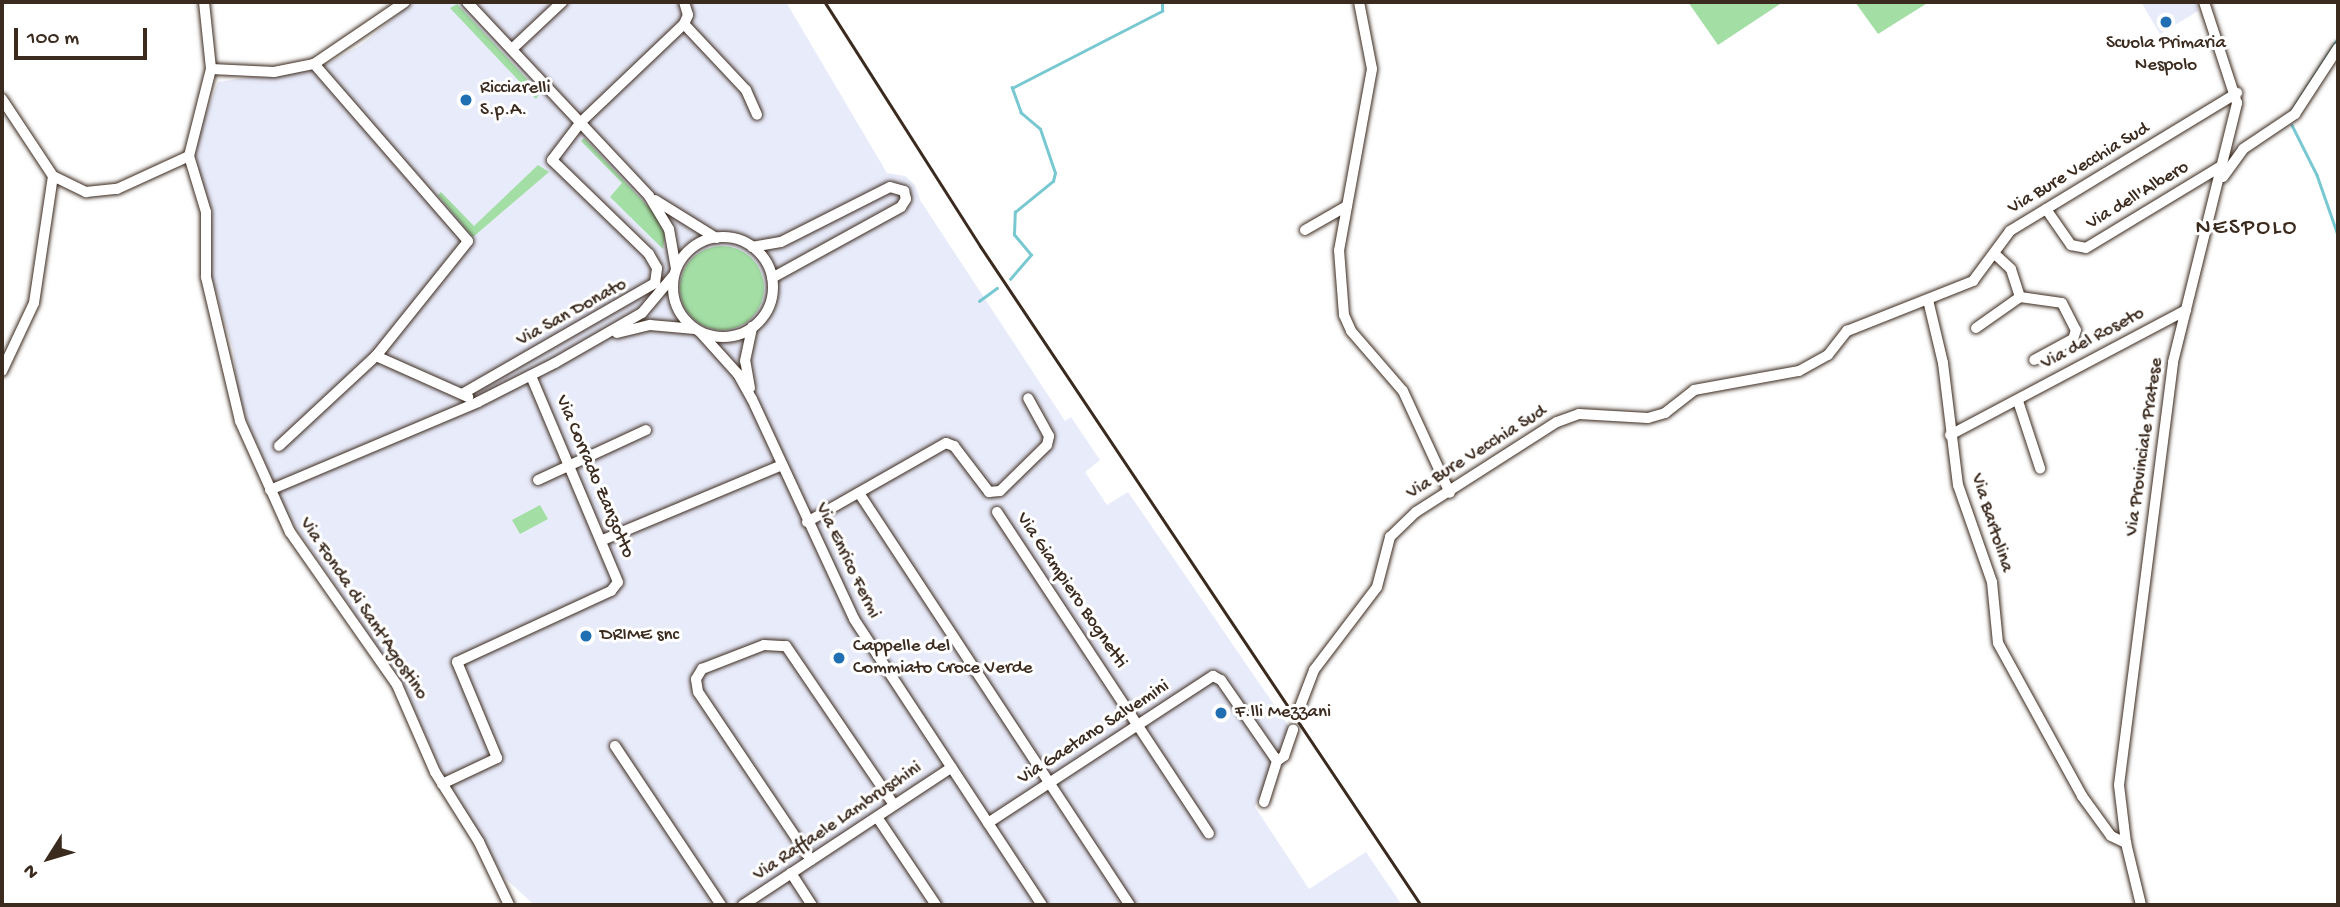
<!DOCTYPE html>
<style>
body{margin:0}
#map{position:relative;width:2340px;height:907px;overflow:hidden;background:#fff;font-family:"Gochi Hand",sans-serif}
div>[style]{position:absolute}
.built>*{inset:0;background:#e8ebfa}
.green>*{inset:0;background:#a3dea5}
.round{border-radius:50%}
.stream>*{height:2.5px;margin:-1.25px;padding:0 1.25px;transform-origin:1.25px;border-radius:1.25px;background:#78c8d2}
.roads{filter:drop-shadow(0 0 2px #3b2a1e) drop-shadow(0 0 2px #3b2a1e)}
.minor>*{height:10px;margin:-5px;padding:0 5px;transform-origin:5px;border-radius:5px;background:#fff}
.minor>.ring{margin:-5px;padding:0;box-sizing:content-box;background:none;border:10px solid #fff;border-radius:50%}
.rail>*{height:2.5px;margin:-1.25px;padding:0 1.25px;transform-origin:1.25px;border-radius:1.25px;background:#3b2a1e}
.dots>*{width:19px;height:19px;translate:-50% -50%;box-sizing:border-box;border:4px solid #fff;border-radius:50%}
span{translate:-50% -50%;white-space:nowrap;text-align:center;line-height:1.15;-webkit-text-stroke:6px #fff;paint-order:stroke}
.poi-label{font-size:19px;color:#3b2a1e}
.left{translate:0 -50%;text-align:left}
.street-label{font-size:19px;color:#3b2a1e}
.quarter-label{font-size:23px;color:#3b2a1e;letter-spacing:2px}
.frame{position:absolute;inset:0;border:4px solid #3b2a1e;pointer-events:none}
.north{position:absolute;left:14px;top:823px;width:70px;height:70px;-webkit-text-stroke:5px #fff;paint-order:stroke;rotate:233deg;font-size:19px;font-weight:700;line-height:28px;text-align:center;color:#3b2a1e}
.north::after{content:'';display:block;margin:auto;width:24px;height:32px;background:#3b2a1e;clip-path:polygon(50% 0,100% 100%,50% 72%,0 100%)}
.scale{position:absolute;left:14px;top:28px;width:133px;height:32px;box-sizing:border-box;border:4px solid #3b2a1e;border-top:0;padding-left:9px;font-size:21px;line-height:24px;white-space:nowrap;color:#3b2a1e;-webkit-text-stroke:5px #fff;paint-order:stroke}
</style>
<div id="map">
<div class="built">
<i style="clip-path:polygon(413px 2px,786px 2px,887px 173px,905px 176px,915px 185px,920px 200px,1065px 421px,1071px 417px,1100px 460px,1085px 472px,1107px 505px,1128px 492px,1290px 728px,1255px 807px,1309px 889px,1366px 852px,1402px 905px,534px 905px,503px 876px,440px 768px,403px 684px,290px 519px,248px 424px,237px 387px,233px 350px,209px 269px,213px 214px,196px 164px,195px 142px,218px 82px,325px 65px,361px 45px)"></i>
<i style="clip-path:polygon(2141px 2px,2196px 2px,2198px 11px,2160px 34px)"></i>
</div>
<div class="green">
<i style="clip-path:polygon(1688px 2px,1783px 2px,1718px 45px)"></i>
<i style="clip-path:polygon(1855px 2px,1929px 2px,1878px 34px)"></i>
<i style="clip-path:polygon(457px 4px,540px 93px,536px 99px,450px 8px)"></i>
<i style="clip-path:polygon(584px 138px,654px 213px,665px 235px,663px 249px,610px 197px,622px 183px,581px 141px)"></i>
<i style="clip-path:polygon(538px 165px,549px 172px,473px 237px,438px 195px,441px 192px,474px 226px)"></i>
<i class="round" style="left:680px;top:246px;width:84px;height:84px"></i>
<i style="clip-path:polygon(540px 505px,548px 519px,520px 534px,512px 520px)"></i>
</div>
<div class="stream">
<i style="left:2291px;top:111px;width:87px;rotate:-57.2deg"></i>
<i style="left:2292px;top:125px;width:56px;rotate:63.4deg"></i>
<i style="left:2317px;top:175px;width:64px;rotate:70.7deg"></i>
<i style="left:1010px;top:279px;width:32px;rotate:-49deg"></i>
<i style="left:1031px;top:255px;width:26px;rotate:-130deg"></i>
<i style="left:1014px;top:235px;width:23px;rotate:-88deg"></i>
<i style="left:1015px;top:212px;width:49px;rotate:-39.2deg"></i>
<i style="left:1053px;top:181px;width:8px;rotate:-76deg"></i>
<i style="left:1055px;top:173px;width:46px;rotate:-108.8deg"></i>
<i style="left:1040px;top:129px;width:25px;rotate:-140deg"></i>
<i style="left:1021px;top:113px;width:27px;rotate:-110deg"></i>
<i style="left:1012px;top:88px;width:169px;rotate:-27.2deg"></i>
<i style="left:1162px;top:11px;width:9px;rotate:-90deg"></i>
<i style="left:979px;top:301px;width:22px;rotate:-36deg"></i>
</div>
<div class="roads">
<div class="minor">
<i style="left:204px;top:2px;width:67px;rotate:84deg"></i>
<i style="left:211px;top:69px;width:90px;rotate:104.2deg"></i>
<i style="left:189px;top:156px;width:59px;rotate:73.1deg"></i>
<i style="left:206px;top:212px;width:65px;rotate:90deg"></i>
<i style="left:206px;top:277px;width:148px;rotate:76.7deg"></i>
<i style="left:240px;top:421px;width:122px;rotate:65.8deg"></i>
<i style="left:290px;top:532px;width:187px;rotate:55deg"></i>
<i style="left:397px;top:685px;width:95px;rotate:66.4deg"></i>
<i style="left:435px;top:772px;width:83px;rotate:57.8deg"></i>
<i style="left:479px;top:842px;width:70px;rotate:64.5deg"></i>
<i style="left:467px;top:2px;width:266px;rotate:46.8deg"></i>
<i style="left:649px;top:196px;width:39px;rotate:59deg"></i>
<i style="left:669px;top:229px;width:40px;rotate:80deg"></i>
<i style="left:1359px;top:2px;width:68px;rotate:79deg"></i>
<i style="left:1372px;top:69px;width:184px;rotate:100.3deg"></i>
<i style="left:1339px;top:250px;width:65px;rotate:85.6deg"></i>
<i style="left:1344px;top:315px;width:17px;rotate:66deg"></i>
<i style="left:1351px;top:331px;width:79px;rotate:49.1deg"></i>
<i style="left:1403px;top:391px;width:112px;rotate:65.3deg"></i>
<i style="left:684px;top:24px;width:91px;rotate:46.8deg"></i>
<i style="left:746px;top:90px;width:27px;rotate:66deg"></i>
<i style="left:512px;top:49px;width:69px;rotate:-43.2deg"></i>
<i style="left:211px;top:69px;width:63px;rotate:2.7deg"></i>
<i style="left:274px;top:72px;width:41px;rotate:-11.3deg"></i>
<i style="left:314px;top:64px;width:110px;rotate:-34.3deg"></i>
<i style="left:2px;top:99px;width:92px;rotate:56.5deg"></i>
<i style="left:53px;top:176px;width:37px;rotate:26deg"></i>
<i style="left:86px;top:192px;width:31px;rotate:-6deg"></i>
<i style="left:117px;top:189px;width:79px;rotate:-24.6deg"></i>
<i style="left:2223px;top:177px;width:34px;rotate:-54deg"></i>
<i style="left:2243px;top:149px;width:63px;rotate:-33.9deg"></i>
<i style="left:2295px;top:114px;width:79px;rotate:-56.9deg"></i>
<i style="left:655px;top:200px;width:72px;rotate:31.9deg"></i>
<i style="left:2046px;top:209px;width:44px;rotate:55.2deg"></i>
<i style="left:2071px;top:245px;width:15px;rotate:11deg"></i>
<i style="left:2086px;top:248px;width:160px;rotate:-31.2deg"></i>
<i style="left:1305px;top:230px;width:48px;rotate:-29.7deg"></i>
<i class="ring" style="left:673px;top:237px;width:90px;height:90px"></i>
<i style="left:752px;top:247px;width:29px;rotate:-10deg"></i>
<i style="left:781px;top:242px;width:122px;rotate:-26.8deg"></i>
<i style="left:890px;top:187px;width:15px;rotate:16deg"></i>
<i style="left:904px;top:191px;width:8px;rotate:76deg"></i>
<i style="left:906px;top:199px;width:9px;rotate:122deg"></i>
<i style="left:901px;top:207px;width:147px;rotate:151.2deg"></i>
<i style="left:2020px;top:297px;width:42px;rotate:8.1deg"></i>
<i style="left:2062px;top:303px;width:30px;rotate:63deg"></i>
<i style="left:2076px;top:330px;width:9px;rotate:108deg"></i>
<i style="left:2073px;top:339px;width:44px;rotate:151.7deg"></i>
<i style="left:1928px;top:300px;width:65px;rotate:76.6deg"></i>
<i style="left:1943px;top:363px;width:123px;rotate:83deg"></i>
<i style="left:1958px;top:485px;width:103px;rotate:70.7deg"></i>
<i style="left:1992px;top:582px;width:61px;rotate:84.4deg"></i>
<i style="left:1998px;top:643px;width:175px;rotate:61.2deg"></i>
<i style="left:2082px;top:796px;width:49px;rotate:54.1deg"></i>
<i style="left:2111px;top:836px;width:17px;rotate:25deg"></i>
<i style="left:1976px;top:328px;width:54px;rotate:-35.2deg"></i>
<i style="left:2020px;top:297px;width:29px;rotate:-108deg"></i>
<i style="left:2011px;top:269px;width:23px;rotate:-137deg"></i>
<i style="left:700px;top:332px;width:57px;rotate:47.9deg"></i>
<i style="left:738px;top:374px;width:29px;rotate:61deg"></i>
<i style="left:752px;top:399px;width:242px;rotate:65.1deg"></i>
<i style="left:854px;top:619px;width:342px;rotate:56.7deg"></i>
<i style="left:617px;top:333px;width:34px;rotate:-14deg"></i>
<i style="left:650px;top:325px;width:45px;rotate:5.1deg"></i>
<i style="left:376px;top:356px;width:101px;rotate:24deg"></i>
<i style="left:2px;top:371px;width:75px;rotate:-64.8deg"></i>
<i style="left:34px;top:303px;width:128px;rotate:-81.5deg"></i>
<i style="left:750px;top:388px;width:27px;rotate:-100deg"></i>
<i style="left:745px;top:361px;width:35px;rotate:-78deg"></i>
<i style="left:462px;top:394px;width:223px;rotate:-29.9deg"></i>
<i style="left:655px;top:283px;width:15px;rotate:-82deg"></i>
<i style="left:657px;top:268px;width:16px;rotate:-120deg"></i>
<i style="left:649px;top:254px;width:135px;rotate:-135.9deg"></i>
<i style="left:552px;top:160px;width:48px;rotate:-52.7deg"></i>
<i style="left:581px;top:122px;width:142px;rotate:-43.6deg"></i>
<i style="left:684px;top:24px;width:10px;rotate:-66deg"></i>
<i style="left:688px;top:15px;width:14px;rotate:-107deg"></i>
<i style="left:2018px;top:401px;width:71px;rotate:71.8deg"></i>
<i style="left:1950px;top:435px;width:267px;rotate:-27.9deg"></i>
<i style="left:279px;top:446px;width:132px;rotate:-42.9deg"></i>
<i style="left:376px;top:356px;width:147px;rotate:-51.3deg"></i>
<i style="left:468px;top:241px;width:235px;rotate:-131deg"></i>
<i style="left:538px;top:480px;width:119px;rotate:-24.8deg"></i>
<i style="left:270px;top:490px;width:226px;rotate:-22.9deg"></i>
<i style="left:478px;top:402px;width:86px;rotate:-26.9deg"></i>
<i style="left:555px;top:363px;width:100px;rotate:-29.9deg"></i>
<i style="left:642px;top:313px;width:50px;rotate:-49.9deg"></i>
<i style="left:859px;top:493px;width:493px;rotate:56.7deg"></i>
<i style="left:997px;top:512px;width:385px;rotate:56.6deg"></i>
<i style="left:807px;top:522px;width:160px;rotate:-29.6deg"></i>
<i style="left:946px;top:443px;width:9px;rotate:21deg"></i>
<i style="left:954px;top:446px;width:58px;rotate:52.7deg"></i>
<i style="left:989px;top:492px;width:11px;rotate:-5deg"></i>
<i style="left:1000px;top:491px;width:66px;rotate:-44.4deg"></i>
<i style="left:1047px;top:445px;width:9px;rotate:-77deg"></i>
<i style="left:1049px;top:436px;width:43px;rotate:-118.9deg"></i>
<i style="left:603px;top:540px;width:194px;rotate:-22.7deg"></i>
<i style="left:1298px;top:712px;width:45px;rotate:-69.1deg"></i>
<i style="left:1314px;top:670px;width:104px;rotate:-52.8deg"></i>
<i style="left:1377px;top:587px;width:52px;rotate:-75.4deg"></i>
<i style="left:1390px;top:537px;width:36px;rotate:-44deg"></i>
<i style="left:1416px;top:512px;width:167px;rotate:-32.6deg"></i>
<i style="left:1557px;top:422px;width:23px;rotate:-20deg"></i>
<i style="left:1579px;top:414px;width:69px;rotate:3.3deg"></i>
<i style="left:1648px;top:418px;width:18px;rotate:-16deg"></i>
<i style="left:1665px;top:413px;width:37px;rotate:-38deg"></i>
<i style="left:1694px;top:390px;width:107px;rotate:-10.3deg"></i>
<i style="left:1799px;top:371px;width:33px;rotate:-29deg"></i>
<i style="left:1828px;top:355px;width:31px;rotate:-52deg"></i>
<i style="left:1847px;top:331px;width:136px;rotate:-21.6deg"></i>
<i style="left:1973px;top:281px;width:62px;rotate:-53.5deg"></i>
<i style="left:2010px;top:231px;width:266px;rotate:-31.3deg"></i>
<i style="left:615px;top:746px;width:191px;rotate:56.3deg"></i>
<i style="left:1277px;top:761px;width:9px;rotate:-36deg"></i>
<i style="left:1284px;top:756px;width:28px;rotate:-71deg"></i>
<i style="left:442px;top:784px;width:61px;rotate:-25.3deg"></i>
<i style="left:497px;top:758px;width:104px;rotate:-112.6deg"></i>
<i style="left:457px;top:662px;width:170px;rotate:-24.8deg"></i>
<i style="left:611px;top:591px;width:11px;rotate:-52deg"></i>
<i style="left:618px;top:582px;width:224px;rotate:-112.9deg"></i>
<i style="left:1264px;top:802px;width:43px;rotate:-72.4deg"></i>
<i style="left:877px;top:817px;width:106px;rotate:56.2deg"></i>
<i style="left:988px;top:823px;width:269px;rotate:-33.2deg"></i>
<i style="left:1213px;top:676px;width:9px;rotate:27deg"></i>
<i style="left:1221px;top:680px;width:98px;rotate:55.3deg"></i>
<i style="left:811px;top:860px;width:202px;rotate:-123.9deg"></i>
<i style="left:698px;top:692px;width:13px;rotate:-99deg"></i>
<i style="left:696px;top:679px;width:12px;rotate:-59deg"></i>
<i style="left:702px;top:669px;width:66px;rotate:-21.2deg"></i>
<i style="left:764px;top:645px;width:22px;rotate:3deg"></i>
<i style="left:786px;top:646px;width:192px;rotate:55.8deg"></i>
<i style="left:791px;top:873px;width:38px;rotate:57deg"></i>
<i style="left:743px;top:905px;width:250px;rotate:-33.4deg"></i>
<i style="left:2141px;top:905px;width:64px;rotate:-103.6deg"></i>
<i style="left:2126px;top:843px;width:58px;rotate:-96.9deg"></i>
<i style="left:2119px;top:785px;width:426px;rotate:-82.7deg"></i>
<i style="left:2173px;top:362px;width:267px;rotate:-76.1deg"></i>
<i style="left:2237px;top:103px;width:106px;rotate:-108.1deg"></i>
</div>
</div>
<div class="rail">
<i style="left:825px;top:2px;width:290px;rotate:57.5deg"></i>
<i style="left:981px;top:247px;width:792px;rotate:56.23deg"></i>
</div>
<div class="dots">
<i style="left:2166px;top:22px;background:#1f6fb2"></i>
<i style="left:466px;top:100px;background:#1f6fb2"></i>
<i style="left:586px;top:636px;background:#1f6fb2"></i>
<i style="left:839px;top:658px;background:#1f6fb2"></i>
<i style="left:1221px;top:713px;background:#1f6fb2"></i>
</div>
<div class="poi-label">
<span style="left:2166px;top:55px">Scuola Primaria<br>Nespolo</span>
<span class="left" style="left:480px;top:100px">Ricciarelli<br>S.p.A.</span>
<span class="left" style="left:600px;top:636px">DRIME snc</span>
<span class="left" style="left:853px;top:658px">Cappelle del<br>Commiato Croce Verde</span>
<span class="left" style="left:1235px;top:713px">F.lli Mezzani</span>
</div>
<div class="street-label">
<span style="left:2079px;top:169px;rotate:-31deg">Via Bure Vecchia Sud</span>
<span style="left:2138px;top:196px;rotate:-31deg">Via dell'Albero</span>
<span style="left:572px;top:313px;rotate:-29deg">Via San Donato</span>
<span style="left:2093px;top:339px;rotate:-28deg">Via del Roseto</span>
<span style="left:2145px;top:447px;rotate:-82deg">Via Provinciale Pratese</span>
<span style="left:1477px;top:453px;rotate:-32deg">Via Bure Vecchia Sud</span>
<span style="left:594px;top:477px;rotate:67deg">Via Corrado Zanzotto</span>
<span style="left:1991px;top:523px;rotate:72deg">Via Bartolina</span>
<span style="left:847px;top:561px;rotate:64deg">Via Enrico Fermi</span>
<span style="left:1071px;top:591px;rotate:56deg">Via Giampiero Bognetti</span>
<span style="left:363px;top:609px;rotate:56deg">Via Fonda di Sant'Agostino</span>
<span style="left:1094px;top:733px;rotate:-33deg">Via Gaetano Salvemini</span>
<span style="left:838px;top:822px;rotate:-34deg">Via Raffaele Lambruschini</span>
</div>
<div class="quarter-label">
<span style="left:2247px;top:229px">NESPOLO</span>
</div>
<div class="frame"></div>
<div class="north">N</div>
<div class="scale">100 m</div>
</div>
